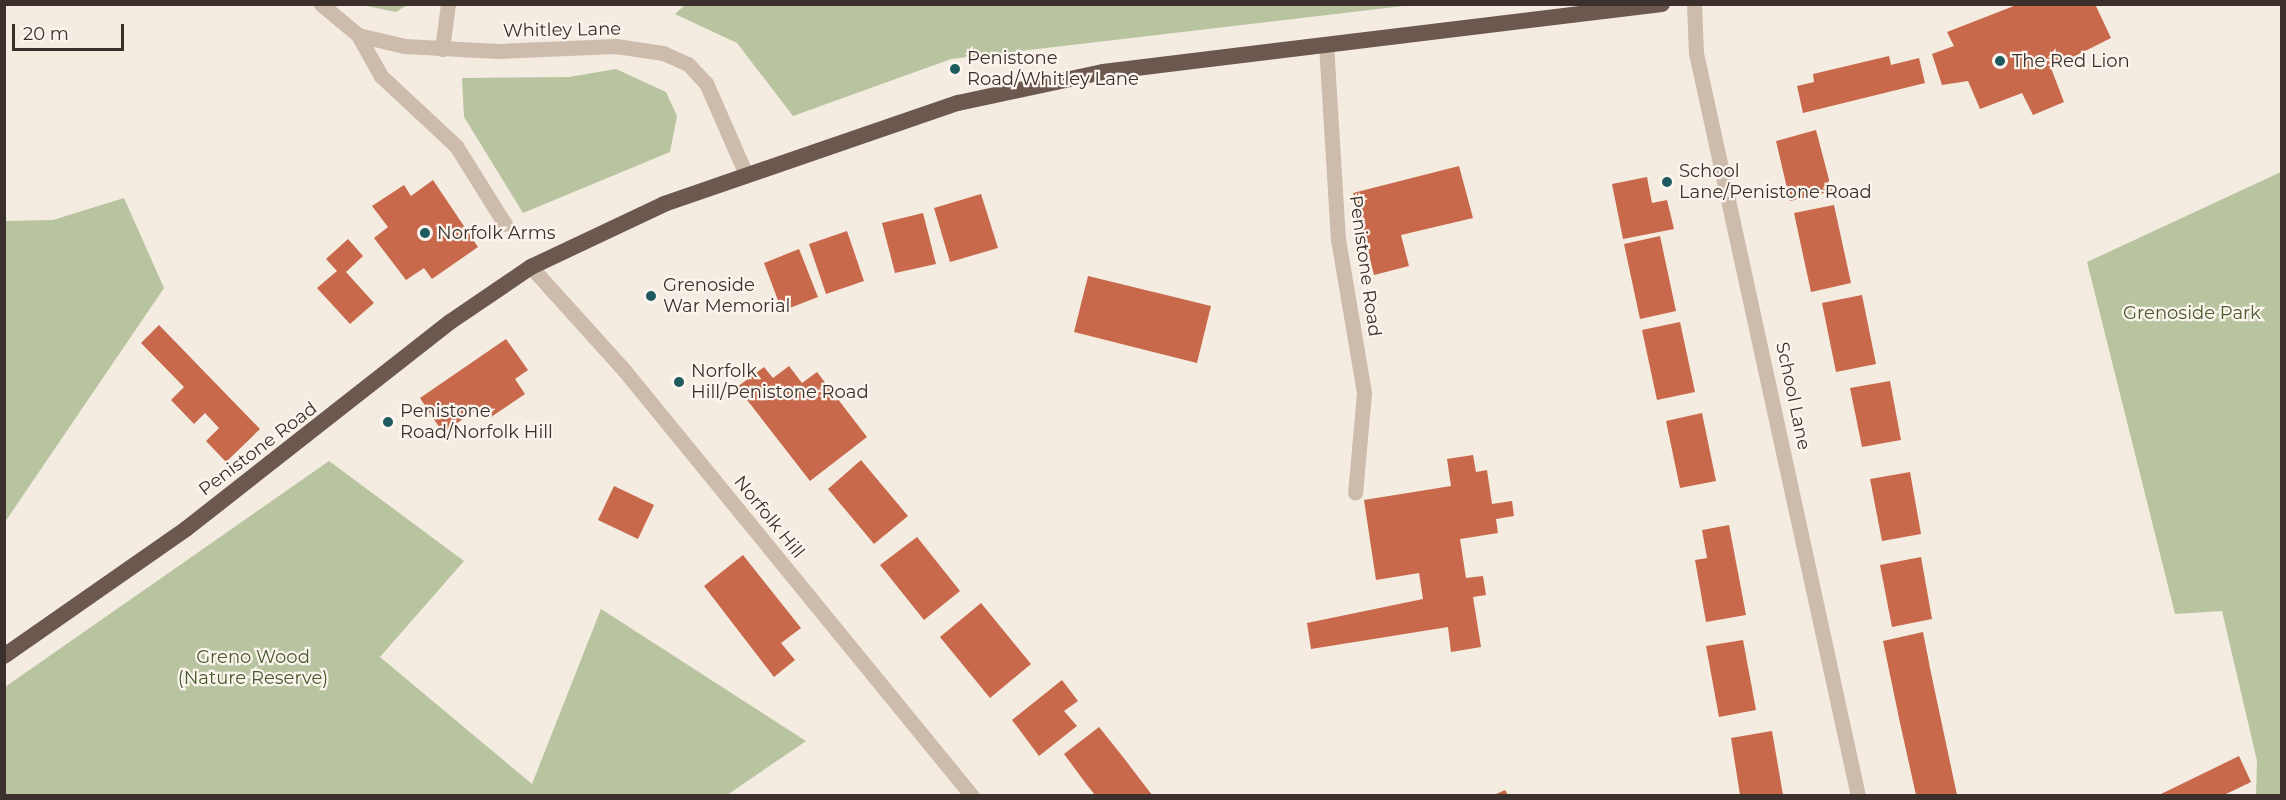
<!DOCTYPE html>
<style>
body{margin:0}
#map{position:relative;width:2286px;height:800px;overflow:hidden;background:#f4ebe1;font-family:Montserrat,sans-serif}
div>[style]{position:absolute}
.green>*{inset:0;background:#b8c4a0}
.building>*{inset:0;background:#c8694b}
.service>*{height:15px;margin:-7.5px;padding:0 7.5px;transform-origin:7.5px;border-radius:7.5px;background:#cdbbac}
.minor>*{height:15px;margin:-7.5px;padding:0 7.5px;transform-origin:7.5px;border-radius:7.5px;background:#cdbbac}
.trunk>*{height:16px;margin:-8px;padding:0 8px;transform-origin:8px;border-radius:8px;background:#6c584f}
.dots>*{width:16px;height:16px;translate:-50% -50%;box-sizing:border-box;border:3px solid #fbf5ee;border-radius:50%}
span{translate:-50% -50%;white-space:nowrap;text-align:center;line-height:1.15;-webkit-text-stroke:4.5px #fbf5ee;paint-order:stroke}
.street-label{font-size:18px;color:#3b302b}
.poi-label{font-size:18px;color:#3b302b}
.left{translate:0 -50%;text-align:left}
.park-label{font-size:18px;color:#4a5a2e}
.frame{position:absolute;inset:0;border:6px solid #3b302b;pointer-events:none}
.scale{position:absolute;left:12px;top:24px;width:112px;height:27px;box-sizing:border-box;border:3px solid #3b302b;border-top:0;padding-left:8px;font-size:18px;line-height:21px;white-space:nowrap;color:#3b302b;-webkit-text-stroke:4px #fbf5ee;paint-order:stroke}
</style>
<div id="map">
<div class="green">
<i style="clip-path:polygon(686px 4px,1412px 4px,1412px 5px,951px 59px,793px 116px,737px 43px,675px 14px)"></i>
<i style="clip-path:polygon(362px 5px,407px 5px,396px 12px)"></i>
<i style="clip-path:polygon(616px 69px,666px 92px,677px 116px,670px 152px,523px 213px,464px 117px,462px 78px,569px 77px)"></i>
<i style="clip-path:polygon(2281px 172px,2282px 795px,2256px 796px,2257px 761px,2222px 611px,2175px 614px,2087px 262px)"></i>
<i style="clip-path:polygon(124px 198px,164px 288px,5px 522px,5px 221px,53px 220px)"></i>
<i style="clip-path:polygon(329px 461px,464px 561px,380px 657px,532px 784px,601px 609px,806px 741px,727px 795px,5px 795px,5px 687px)"></i>
</div>
<div class="building">
<i style="clip-path:polygon(2019px 4px,2095px 4px,2111px 38px,2051px 68px,2064px 102px,2033px 115px,2022px 93px,1980px 109px,1968px 81px,1942px 85px,1932px 54px,1954px 46px,1947px 32px)"></i>
<i style="clip-path:polygon(1889px 56px,1891px 65px,1919px 58px,1925px 83px,1803px 113px,1797px 86px,1814px 82px,1813px 74px)"></i>
<i style="clip-path:polygon(1816px 130px,1832px 191px,1790px 201px,1776px 141px)"></i>
<i style="clip-path:polygon(1459px 166px,1473px 218px,1401px 235px,1409px 266px,1374px 275px,1353px 193px)"></i>
<i style="clip-path:polygon(1647px 177px,1652px 203px,1667px 200px,1674px 229px,1623px 239px,1612px 184px)"></i>
<i style="clip-path:polygon(433px 180px,478px 247px,432px 279px,424px 268px,406px 280px,374px 238px,388px 227px,372px 206px,404px 185px,411px 196px)"></i>
<i style="clip-path:polygon(981px 194px,998px 248px,950px 262px,934px 208px)"></i>
<i style="clip-path:polygon(1834px 205px,1851px 283px,1811px 292px,1794px 213px)"></i>
<i style="clip-path:polygon(923px 213px,936px 264px,895px 273px,882px 223px)"></i>
<i style="clip-path:polygon(847px 231px,864px 281px,826px 294px,809px 244px)"></i>
<i style="clip-path:polygon(1660px 236px,1676px 311px,1640px 319px,1624px 244px)"></i>
<i style="clip-path:polygon(348px 239px,363px 256px,346px 272px,374px 303px,350px 324px,317px 288px,337px 271px,326px 259px)"></i>
<i style="clip-path:polygon(799px 249px,818px 297px,782px 311px,764px 263px)"></i>
<i style="clip-path:polygon(1088px 276px,1211px 306px,1197px 363px,1074px 332px)"></i>
<i style="clip-path:polygon(1862px 295px,1876px 364px,1836px 372px,1822px 303px)"></i>
<i style="clip-path:polygon(1680px 322px,1695px 392px,1657px 400px,1642px 330px)"></i>
<i style="clip-path:polygon(159px 325px,260px 429px,226px 462px,206px 441px,219px 428px,205px 413px,194px 424px,171px 400px,184px 387px,141px 343px)"></i>
<i style="clip-path:polygon(506px 339px,528px 370px,515px 379px,525px 394px,491px 417px,483px 405px,443px 433px,420px 398px)"></i>
<i style="clip-path:polygon(789px 366px,802px 383px,817px 372px,867px 437px,810px 481px,737px 387px,764px 367px,773px 378px)"></i>
<i style="clip-path:polygon(1890px 381px,1901px 440px,1862px 447px,1850px 388px)"></i>
<i style="clip-path:polygon(1702px 413px,1716px 481px,1680px 488px,1666px 421px)"></i>
<i style="clip-path:polygon(1473px 455px,1476px 472px,1487px 470px,1492px 504px,1512px 501px,1514px 516px,1496px 519px,1498px 533px,1460px 539px,1466px 578px,1483px 576px,1486px 595px,1473px 597px,1481px 647px,1451px 652px,1448px 627px,1311px 649px,1307px 623px,1423px 599px,1419px 573px,1376px 580px,1364px 500px,1451px 486px,1447px 459px)"></i>
<i style="clip-path:polygon(861px 460px,908px 516px,874px 544px,828px 489px)"></i>
<i style="clip-path:polygon(1910px 472px,1921px 534px,1882px 541px,1870px 479px)"></i>
<i style="clip-path:polygon(614px 486px,654px 505px,638px 539px,598px 520px)"></i>
<i style="clip-path:polygon(1729px 525px,1746px 615px,1706px 622px,1695px 560px,1707px 558px,1702px 530px)"></i>
<i style="clip-path:polygon(917px 537px,960px 591px,924px 620px,880px 565px)"></i>
<i style="clip-path:polygon(743px 555px,801px 628px,781px 643px,795px 660px,774px 677px,704px 586px)"></i>
<i style="clip-path:polygon(1921px 557px,1932px 619px,1892px 627px,1880px 565px)"></i>
<i style="clip-path:polygon(981px 603px,1031px 664px,990px 698px,940px 637px)"></i>
<i style="clip-path:polygon(1923px 632px,1931px 673px,1957px 795px,1916px 795px,1900px 723px,1883px 641px)"></i>
<i style="clip-path:polygon(1743px 640px,1756px 710px,1719px 717px,1706px 646px)"></i>
<i style="clip-path:polygon(1062px 680px,1078px 701px,1064px 711px,1077px 726px,1039px 756px,1012px 720px)"></i>
<i style="clip-path:polygon(1099px 727px,1123px 757px,1152px 795px,1095px 795px,1087px 785px,1064px 754px)"></i>
<i style="clip-path:polygon(1772px 731px,1783px 795px,1740px 795px,1731px 738px)"></i>
<i style="clip-path:polygon(2239px 756px,2251px 782px,2224px 795px,2159px 795px)"></i>
<i style="clip-path:polygon(1505px 790px,1508px 795px,1494px 795px)"></i>
</div>
<div class="service">
<i style="left:358px;top:35px;width:47px;rotate:60.7deg"></i>
<i style="left:381px;top:76px;width:103px;rotate:43deg"></i>
<i style="left:456px;top:146px;width:92px;rotate:57.9deg"></i>
<i style="left:1326px;top:44px;width:195px;rotate:86.5deg"></i>
<i style="left:1338px;top:239px;width:156px;rotate:80.4deg"></i>
<i style="left:1364px;top:393px;width:100px;rotate:95.1deg"></i>
</div>
<div class="minor">
<i style="left:321px;top:4px;width:48px;rotate:40deg"></i>
<i style="left:358px;top:35px;width:47px;rotate:13.4deg"></i>
<i style="left:404px;top:46px;width:94px;rotate:3deg"></i>
<i style="left:498px;top:51px;width:118px;rotate:-2.4deg"></i>
<i style="left:616px;top:46px;width:48px;rotate:8.5deg"></i>
<i style="left:663px;top:53px;width:27px;rotate:24deg"></i>
<i style="left:688px;top:64px;width:26px;rotate:47deg"></i>
<i style="left:706px;top:83px;width:99px;rotate:66.3deg"></i>
<i style="left:1694px;top:4px;width:49px;rotate:87.7deg"></i>
<i style="left:1696px;top:53px;width:760px;rotate:77.7deg"></i>
<i style="left:442px;top:49px;width:45px;rotate:-82.4deg"></i>
<i style="left:531px;top:267px;width:139px;rotate:47.9deg"></i>
<i style="left:624px;top:370px;width:550px;rotate:50.75deg"></i>
</div>
<div class="trunk">
<i style="left:4px;top:656px;width:222px;rotate:-34.9deg"></i>
<i style="left:186px;top:529px;width:335px;rotate:-38.1deg"></i>
<i style="left:450px;top:322px;width:98px;rotate:-34.2deg"></i>
<i style="left:531px;top:267px;width:147px;rotate:-25.3deg"></i>
<i style="left:664px;top:204px;width:311px;rotate:-19deg"></i>
<i style="left:958px;top:103px;width:148px;rotate:-12.1deg"></i>
<i style="left:1103px;top:72px;width:563px;rotate:-6.94deg"></i>
</div>
<div class="dots">
<i style="left:2000px;top:61px;background:#1f5a5e"></i>
<i style="left:955px;top:69px;background:#1f5a5e"></i>
<i style="left:1667px;top:182px;background:#1f5a5e"></i>
<i style="left:425px;top:233px;background:#1f5a5e"></i>
<i style="left:651px;top:296px;background:#1f5a5e"></i>
<i style="left:679px;top:382px;background:#1f5a5e"></i>
<i style="left:388px;top:422px;background:#1f5a5e"></i>
</div>
<div class="street-label">
<span style="left:562px;top:30px;rotate:-1deg">Whitley Lane</span>
<span style="left:1365px;top:266px;rotate:82deg">Penistone Road</span>
<span style="left:1793px;top:396px;rotate:78deg">School Lane</span>
<span style="left:258px;top:449px;rotate:-37deg">Penistone Road</span>
<span style="left:769px;top:517px;rotate:51deg">Norfolk Hill</span>
</div>
<div class="poi-label">
<span class="left" style="left:967px;top:69px">Penistone<br>Road/Whitley Lane</span>
<span class="left" style="left:2012px;top:61px">The Red Lion</span>
<span class="left" style="left:1679px;top:182px">School<br>Lane/Penistone Road</span>
<span class="left" style="left:437px;top:233px">Norfolk Arms</span>
<span class="left" style="left:663px;top:296px">Grenoside<br>War Memorial</span>
<span class="left" style="left:691px;top:382px">Norfolk<br>Hill/Penistone Road</span>
<span class="left" style="left:400px;top:422px">Penistone<br>Road/Norfolk Hill</span>
</div>
<div class="park-label">
<span style="left:2192px;top:313px">Grenoside Park</span>
<span style="left:253px;top:668px">Greno Wood<br>(Nature Reserve)</span>
</div>
<div class="frame"></div>
<div class="scale">20 m</div>
</div>
